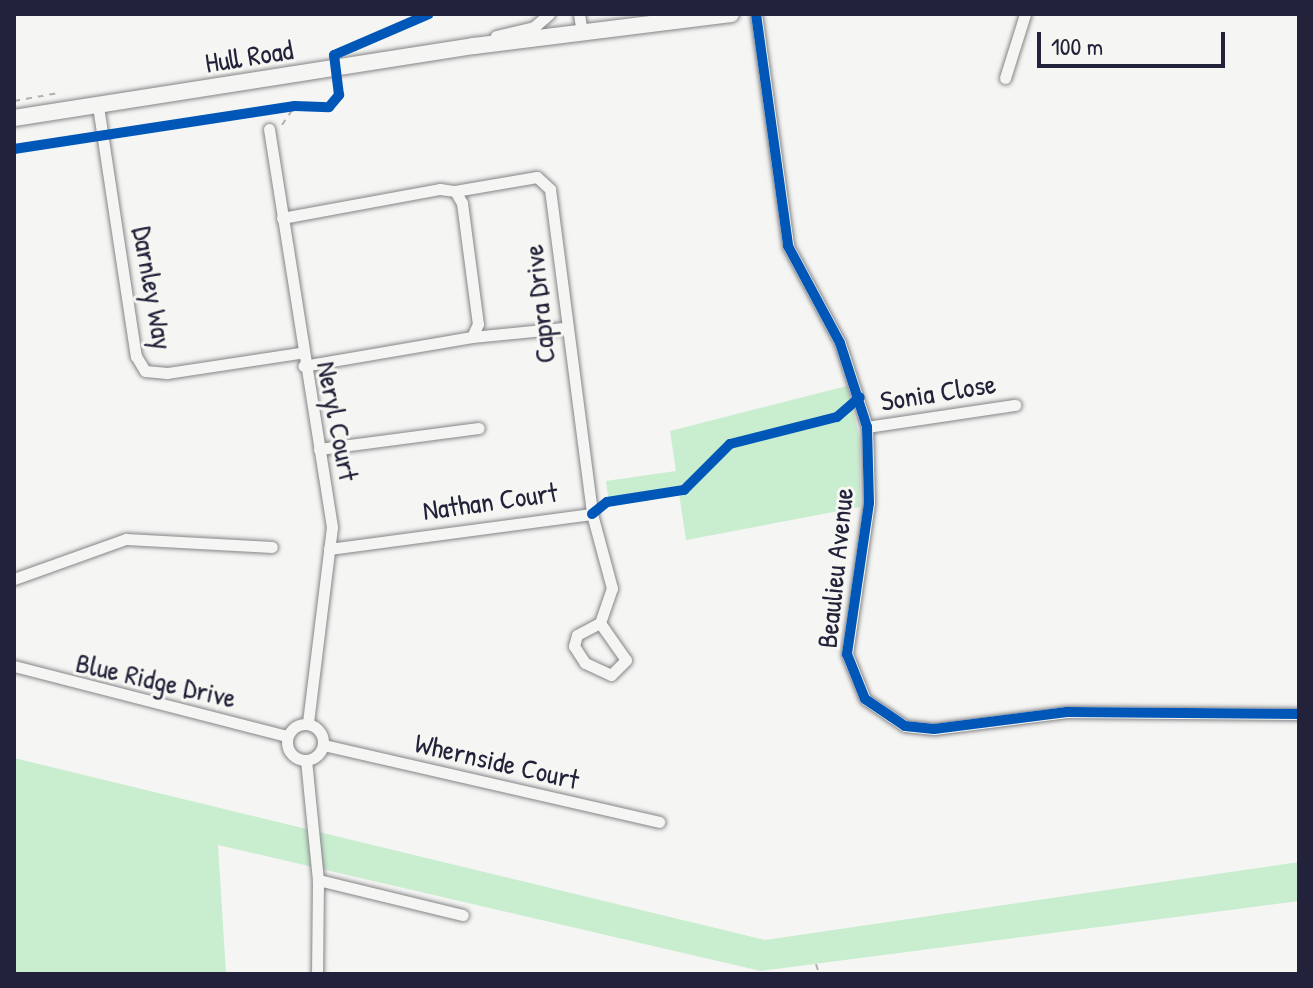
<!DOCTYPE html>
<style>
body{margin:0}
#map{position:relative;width:1313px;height:988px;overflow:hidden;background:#f5f5f3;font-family:"Patrick Hand",sans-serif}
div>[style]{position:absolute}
.green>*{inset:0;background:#c8edcf}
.path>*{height:2px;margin-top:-1px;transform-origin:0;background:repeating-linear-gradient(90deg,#b0b0b2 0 6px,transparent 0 12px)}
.roads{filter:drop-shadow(0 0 2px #858589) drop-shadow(0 0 2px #858589)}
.minor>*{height:11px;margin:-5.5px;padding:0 5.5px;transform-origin:5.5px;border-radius:5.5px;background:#f5f5f3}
.minor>.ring{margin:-5.5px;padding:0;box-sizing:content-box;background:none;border:11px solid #f5f5f3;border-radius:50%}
.secondary>*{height:16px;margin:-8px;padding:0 8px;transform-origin:8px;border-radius:8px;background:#f5f5f3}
.cycleway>*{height:10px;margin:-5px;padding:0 5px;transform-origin:5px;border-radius:5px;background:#0057b8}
span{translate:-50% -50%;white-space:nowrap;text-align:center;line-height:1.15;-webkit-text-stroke:6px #f6f6f2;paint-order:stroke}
.street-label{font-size:28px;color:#22223b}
.frame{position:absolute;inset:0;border:16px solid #22223b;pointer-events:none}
.scale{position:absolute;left:1037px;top:32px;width:188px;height:36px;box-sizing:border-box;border:4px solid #22223b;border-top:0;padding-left:10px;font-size:24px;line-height:28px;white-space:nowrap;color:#22223b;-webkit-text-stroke:6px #f6f6f2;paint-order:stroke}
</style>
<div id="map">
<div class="green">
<i style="clip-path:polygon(847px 386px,860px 439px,860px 507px,686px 540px,679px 493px,609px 504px,606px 481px,676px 471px,670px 431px)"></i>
<i style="clip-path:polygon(14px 758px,765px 940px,1299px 862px,1299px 901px,761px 971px,218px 845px,226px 974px,14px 974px)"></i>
</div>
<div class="path">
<i style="left:14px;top:101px;width:45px;rotate:-10.3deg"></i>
<i style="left:282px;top:125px;width:23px;rotate:-56deg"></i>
<i style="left:816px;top:964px;width:10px;rotate:73deg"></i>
</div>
<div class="roads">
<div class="minor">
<i style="left:579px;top:14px;width:20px;rotate:81deg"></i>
<i style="left:756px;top:14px;width:234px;rotate:82.1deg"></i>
<i style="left:788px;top:246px;width:110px;rotate:61.8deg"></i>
<i style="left:840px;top:343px;width:88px;rotate:72.2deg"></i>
<i style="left:867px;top:427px;width:76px;rotate:88.5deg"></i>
<i style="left:869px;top:503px;width:153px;rotate:98.3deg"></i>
<i style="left:847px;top:654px;width:48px;rotate:68.2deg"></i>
<i style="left:865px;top:699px;width:48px;rotate:34deg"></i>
<i style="left:905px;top:726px;width:29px;rotate:6deg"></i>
<i style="left:934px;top:729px;width:134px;rotate:-7.3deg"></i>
<i style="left:1067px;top:712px;width:232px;rotate:0.5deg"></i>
<i style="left:496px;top:36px;width:39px;rotate:-13deg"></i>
<i style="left:534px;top:27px;width:20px;rotate:-41deg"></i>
<i style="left:1005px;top:78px;width:67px;rotate:-72.6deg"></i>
<i style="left:98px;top:106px;width:253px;rotate:81.4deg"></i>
<i style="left:136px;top:356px;width:17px;rotate:59deg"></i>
<i style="left:145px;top:371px;width:22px;rotate:5deg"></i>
<i style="left:167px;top:373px;width:134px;rotate:-8.6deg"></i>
<i style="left:269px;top:129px;width:403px;rotate:81deg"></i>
<i style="left:332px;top:527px;width:197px;rotate:97deg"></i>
<i style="left:455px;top:191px;width:83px;rotate:-9.7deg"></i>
<i style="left:537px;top:177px;width:18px;rotate:43deg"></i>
<i style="left:550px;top:189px;width:328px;rotate:82.6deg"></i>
<i style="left:592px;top:514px;width:77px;rotate:74.9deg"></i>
<i style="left:612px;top:588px;width:37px;rotate:109deg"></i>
<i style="left:282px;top:218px;width:161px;rotate:-10.4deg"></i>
<i style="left:440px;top:189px;width:15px;rotate:8deg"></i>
<i style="left:455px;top:191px;width:14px;rotate:60deg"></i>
<i style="left:462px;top:203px;width:122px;rotate:82.5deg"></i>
<i style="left:478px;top:324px;width:14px;rotate:115deg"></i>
<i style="left:472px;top:337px;width:171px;rotate:170.3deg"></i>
<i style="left:472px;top:337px;width:92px;rotate:-5.6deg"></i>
<i style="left:867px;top:427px;width:150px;rotate:-8.5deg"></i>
<i style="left:319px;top:449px;width:161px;rotate:-7.5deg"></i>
<i style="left:329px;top:549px;width:265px;rotate:-7.6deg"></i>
<i style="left:14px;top:579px;width:119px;rotate:-19.7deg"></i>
<i style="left:126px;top:539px;width:146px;rotate:3.1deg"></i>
<i style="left:600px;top:623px;width:45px;rotate:54.9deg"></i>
<i style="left:626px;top:660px;width:21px;rotate:135deg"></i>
<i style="left:611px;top:675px;width:29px;rotate:-155deg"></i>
<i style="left:585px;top:663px;width:20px;rotate:-123deg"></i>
<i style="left:574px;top:646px;width:11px;rotate:-75deg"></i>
<i style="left:577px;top:635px;width:26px;rotate:-28deg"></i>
<i style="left:14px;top:666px;width:282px;rotate:14.4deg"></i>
<i class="ring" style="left:287px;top:724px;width:25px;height:25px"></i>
<i style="left:324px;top:745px;width:344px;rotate:12.9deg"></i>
<i style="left:306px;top:760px;width:121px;rotate:84.3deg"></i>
<i style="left:318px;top:880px;width:94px;rotate:90.6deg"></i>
<i style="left:318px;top:880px;width:149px;rotate:13.6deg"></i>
</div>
<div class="secondary">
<i style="left:14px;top:118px;width:466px;rotate:-8.9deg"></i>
<i style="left:474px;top:46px;width:259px;rotate:-7.1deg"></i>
</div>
</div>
<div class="cycleway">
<i style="left:756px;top:14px;width:234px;rotate:82.1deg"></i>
<i style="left:788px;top:246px;width:110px;rotate:61.8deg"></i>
<i style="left:840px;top:343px;width:88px;rotate:72.2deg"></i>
<i style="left:867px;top:427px;width:76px;rotate:88.5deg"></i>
<i style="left:869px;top:503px;width:153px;rotate:98.3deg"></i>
<i style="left:847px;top:654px;width:48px;rotate:68.2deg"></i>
<i style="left:865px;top:699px;width:48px;rotate:34deg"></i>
<i style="left:905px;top:726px;width:29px;rotate:6deg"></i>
<i style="left:934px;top:729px;width:134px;rotate:-7.3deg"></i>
<i style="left:1067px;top:712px;width:232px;rotate:0.5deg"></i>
<i style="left:14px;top:149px;width:284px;rotate:-8.7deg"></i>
<i style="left:295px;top:106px;width:34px;rotate:2deg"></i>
<i style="left:329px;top:107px;width:16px;rotate:-50deg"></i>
<i style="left:339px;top:95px;width:40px;rotate:-97.1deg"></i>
<i style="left:334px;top:55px;width:103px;rotate:-23.3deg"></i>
<i style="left:592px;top:514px;width:19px;rotate:-39deg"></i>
<i style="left:607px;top:502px;width:78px;rotate:-8.9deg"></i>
<i style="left:684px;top:490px;width:65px;rotate:-45deg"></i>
<i style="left:730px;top:444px;width:110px;rotate:-14.2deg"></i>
<i style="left:837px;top:417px;width:30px;rotate:-41deg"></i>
</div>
<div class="street-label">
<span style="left:249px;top:56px;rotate:-9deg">Hull Road</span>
<span style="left:153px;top:288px;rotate:80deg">Darnley Way</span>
<span style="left:539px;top:304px;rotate:-96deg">Capra Drive</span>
<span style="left:938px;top:392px;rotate:-9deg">Sonia Close</span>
<span style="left:338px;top:421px;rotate:79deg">Neryl Court</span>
<span style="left:490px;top:501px;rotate:-8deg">Nathan Court</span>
<span style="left:835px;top:568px;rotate:-84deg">Beaulieu Avenue</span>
<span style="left:156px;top:680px;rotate:13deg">Blue Ridge Drive</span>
<span style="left:497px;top:761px;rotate:13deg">Whernside Court</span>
</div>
<div class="frame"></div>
<div class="scale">100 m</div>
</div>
